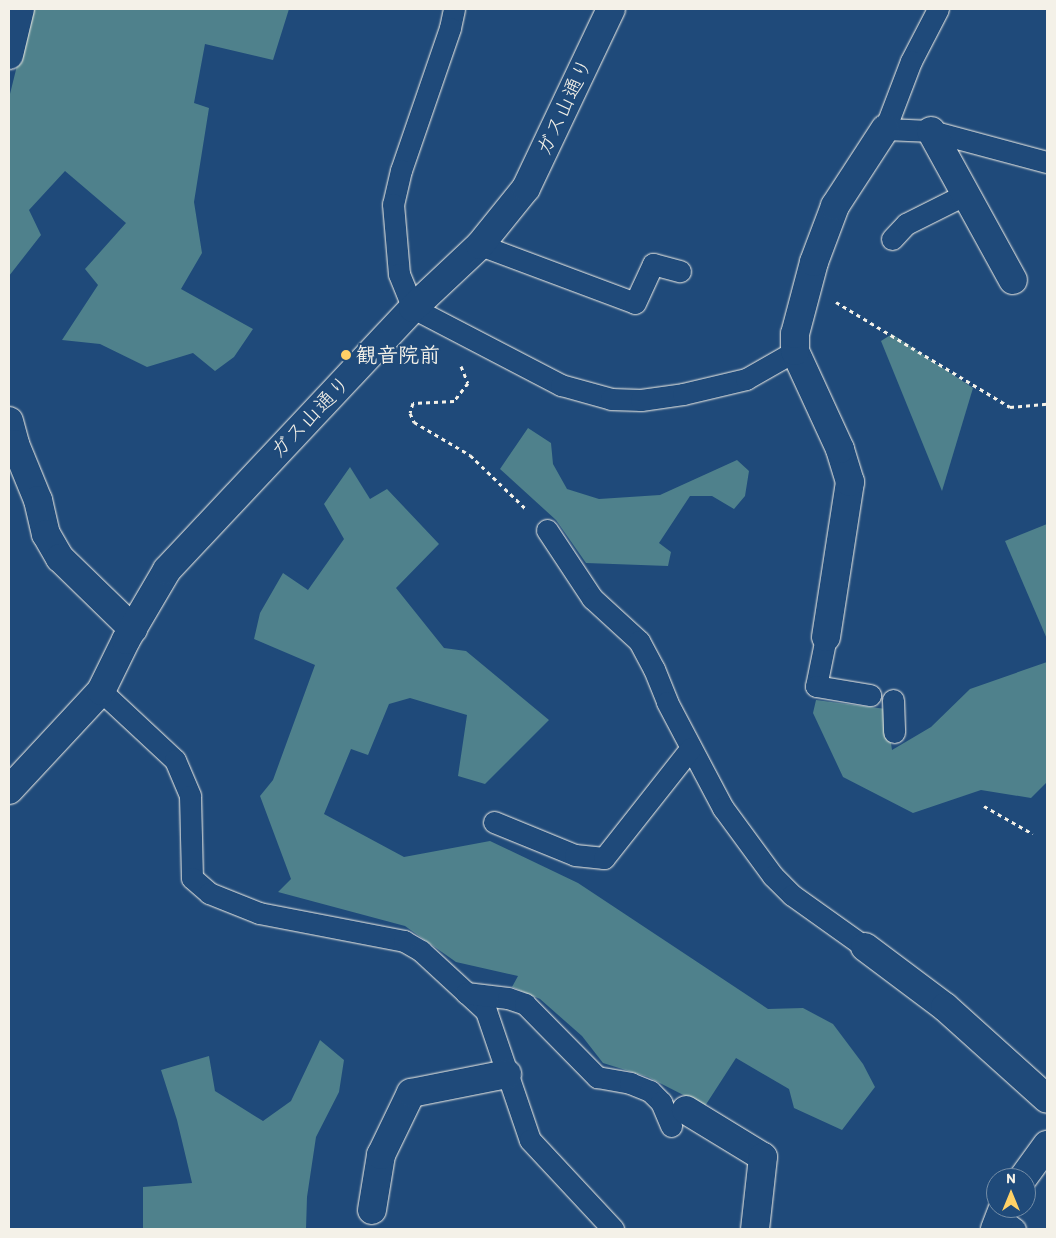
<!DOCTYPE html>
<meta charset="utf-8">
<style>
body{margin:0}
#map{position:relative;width:1056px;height:1238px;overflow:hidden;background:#1f4a7a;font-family:Itim,"Klee One",sans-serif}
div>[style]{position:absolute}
.green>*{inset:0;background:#4f818c}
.path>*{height:3px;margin-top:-1.5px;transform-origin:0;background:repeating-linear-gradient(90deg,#f4f1e8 0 4px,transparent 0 8px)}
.roads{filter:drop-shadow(0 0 1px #f4f1e8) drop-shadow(0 0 1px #f4f1e8)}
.lane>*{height:21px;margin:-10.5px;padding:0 10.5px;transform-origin:10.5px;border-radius:10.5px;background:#1f4a7a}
.street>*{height:28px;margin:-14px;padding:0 14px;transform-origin:14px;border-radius:14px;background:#1f4a7a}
.dots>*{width:14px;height:14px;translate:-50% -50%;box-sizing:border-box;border:2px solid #1f4a7a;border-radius:50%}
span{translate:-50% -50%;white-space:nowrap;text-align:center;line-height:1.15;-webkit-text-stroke:4px #1f4a7a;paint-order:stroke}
.street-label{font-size:21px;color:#f4f1e8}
.poi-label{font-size:21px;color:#f4f1e8;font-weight:700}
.left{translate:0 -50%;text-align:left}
.frame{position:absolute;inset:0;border:10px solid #f4f1e8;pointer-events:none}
.north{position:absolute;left:986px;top:1168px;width:50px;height:50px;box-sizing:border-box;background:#1f4a7a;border:1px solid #748da6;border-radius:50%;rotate:0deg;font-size:14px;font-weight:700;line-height:20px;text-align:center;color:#f4f1e8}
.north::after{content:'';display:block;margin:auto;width:18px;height:22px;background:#ffd166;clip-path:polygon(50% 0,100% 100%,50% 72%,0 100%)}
</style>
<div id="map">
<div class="green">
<i style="clip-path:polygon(31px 9px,289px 9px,273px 60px,205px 44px,194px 103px,209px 108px,194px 202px,202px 253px,181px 289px,253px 329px,234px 357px,215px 371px,193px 353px,147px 367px,100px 344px,62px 340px,98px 285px,85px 269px,126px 223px,65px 171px,29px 210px,41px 235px,9px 276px,9px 98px)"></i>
<i style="clip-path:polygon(892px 334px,973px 388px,942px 491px,881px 341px)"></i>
<i style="clip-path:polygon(528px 428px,551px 443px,553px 464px,567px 489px,599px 499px,660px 495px,737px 460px,749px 471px,745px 496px,734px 509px,712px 496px,690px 496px,659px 543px,671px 552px,668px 566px,586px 563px,556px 520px,500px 469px)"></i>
<i style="clip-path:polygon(350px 467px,370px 499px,387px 489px,439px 544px,396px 588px,444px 648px,466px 651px,549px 720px,485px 784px,458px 776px,467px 715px,410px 698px,389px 704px,368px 755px,351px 749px,324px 814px,404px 857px,490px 841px,578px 883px,768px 1009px,803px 1008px,833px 1024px,863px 1064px,875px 1087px,842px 1130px,794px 1108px,789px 1089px,736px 1058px,705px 1106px,648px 1077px,603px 1063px,582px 1036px,540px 999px,512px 987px,518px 976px,456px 962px,405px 926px,278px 892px,291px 879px,260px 796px,273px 780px,315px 665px,254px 639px,260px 613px,283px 573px,308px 590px,344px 539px,324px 504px)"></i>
<i style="clip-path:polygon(1047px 524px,1047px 639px,1005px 541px)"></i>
<i style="clip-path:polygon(1047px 662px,1047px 782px,1031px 798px,981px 790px,913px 813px,843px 777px,813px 713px,816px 700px,886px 709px,892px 750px,931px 727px,970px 689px)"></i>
<i style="clip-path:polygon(320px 1040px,344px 1060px,339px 1092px,316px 1137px,307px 1197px,306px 1229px,143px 1229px,143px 1187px,192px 1183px,177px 1120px,161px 1070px,209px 1056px,215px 1091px,263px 1121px,291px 1101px)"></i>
</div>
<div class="path">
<i style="left:836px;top:302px;width:203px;rotate:31.1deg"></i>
<i style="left:1010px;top:407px;width:37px;rotate:-5deg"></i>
<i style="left:461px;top:366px;width:18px;rotate:68deg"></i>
<i style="left:468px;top:383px;width:23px;rotate:128deg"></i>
<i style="left:454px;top:401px;width:41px;rotate:177.2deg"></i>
<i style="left:413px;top:403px;width:10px;rotate:107deg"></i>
<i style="left:410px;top:413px;width:10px;rotate:66deg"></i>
<i style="left:414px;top:422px;width:65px;rotate:30.5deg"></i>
<i style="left:470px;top:455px;width:79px;rotate:44deg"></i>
<i style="left:984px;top:806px;width:56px;rotate:29.7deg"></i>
</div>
<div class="roads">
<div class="lane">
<i style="left:454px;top:9px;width:19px;rotate:102deg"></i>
<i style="left:450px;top:28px;width:150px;rotate:109deg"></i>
<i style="left:401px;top:170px;width:35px;rotate:103deg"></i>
<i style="left:393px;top:204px;width:70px;rotate:85.1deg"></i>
<i style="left:399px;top:274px;width:37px;rotate:68deg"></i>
<i style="left:413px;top:308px;width:167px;rotate:27.5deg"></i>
<i style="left:561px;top:385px;width:52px;rotate:15.6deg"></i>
<i style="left:611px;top:399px;width:30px;rotate:2deg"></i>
<i style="left:641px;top:400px;width:42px;rotate:-8.1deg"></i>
<i style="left:683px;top:394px;width:65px;rotate:-13.4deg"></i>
<i style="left:746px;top:379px;width:56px;rotate:-29.7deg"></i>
<i style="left:938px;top:9px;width:59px;rotate:117.4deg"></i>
<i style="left:911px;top:61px;width:73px;rotate:110.9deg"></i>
<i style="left:885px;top:129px;width:46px;rotate:2.5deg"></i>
<i style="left:931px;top:131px;width:120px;rotate:15deg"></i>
<i style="left:892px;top:239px;width:21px;rotate:-47deg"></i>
<i style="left:906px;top:224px;width:67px;rotate:-26.6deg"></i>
<i style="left:480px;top:245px;width:165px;rotate:20.5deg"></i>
<i style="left:635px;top:303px;width:43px;rotate:-65.2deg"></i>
<i style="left:653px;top:264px;width:28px;rotate:15deg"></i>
<i style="left:547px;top:530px;width:82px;rotate:56.5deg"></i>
<i style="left:592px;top:598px;width:64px;rotate:42.5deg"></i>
<i style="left:639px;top:641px;width:32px;rotate:62deg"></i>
<i style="left:654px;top:669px;width:35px;rotate:68deg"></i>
<i style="left:667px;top:702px;width:120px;rotate:62.2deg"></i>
<i style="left:723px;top:808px;width:84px;rotate:53.7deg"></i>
<i style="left:773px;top:876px;width:27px;rotate:45deg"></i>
<i style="left:792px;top:895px;width:90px;rotate:35.5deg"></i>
<i style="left:826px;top:637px;width:50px;rotate:101.5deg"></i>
<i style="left:816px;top:686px;width:55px;rotate:9.5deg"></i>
<i style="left:101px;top:691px;width:101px;rotate:43deg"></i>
<i style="left:175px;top:760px;width:39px;rotate:67deg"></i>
<i style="left:190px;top:796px;width:82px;rotate:88.6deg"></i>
<i style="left:192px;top:878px;width:23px;rotate:41deg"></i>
<i style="left:209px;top:893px;width:54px;rotate:21.8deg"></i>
<i style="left:259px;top:913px;width:148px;rotate:10.9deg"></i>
<i style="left:404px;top:941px;width:20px;rotate:30deg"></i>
<i style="left:421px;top:951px;width:88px;rotate:42.7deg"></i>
<i style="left:486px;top:1011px;width:136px;rotate:71.2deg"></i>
<i style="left:530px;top:1140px;width:122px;rotate:47deg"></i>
<i style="left:893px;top:700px;width:32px;rotate:88deg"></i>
<i style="left:494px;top:822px;width:87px;rotate:22.2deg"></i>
<i style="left:575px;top:855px;width:29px;rotate:6deg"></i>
<i style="left:604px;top:858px;width:140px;rotate:-51.7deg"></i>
<i style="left:466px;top:993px;width:42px;rotate:6.8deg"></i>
<i style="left:508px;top:998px;width:18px;rotate:19deg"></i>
<i style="left:525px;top:1004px;width:103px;rotate:45.4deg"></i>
<i style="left:597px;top:1077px;width:34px;rotate:10deg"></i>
<i style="left:630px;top:1083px;width:22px;rotate:22deg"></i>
<i style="left:650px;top:1091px;width:16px;rotate:45deg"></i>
<i style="left:661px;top:1102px;width:26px;rotate:67deg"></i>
<i style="left:999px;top:1217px;width:20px;rotate:37deg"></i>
</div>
<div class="street">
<i style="left:9px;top:55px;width:47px;rotate:-76.6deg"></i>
<i style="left:931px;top:131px;width:170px;rotate:61.2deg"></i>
<i style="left:9px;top:421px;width:24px;rotate:75deg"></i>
<i style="left:15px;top:444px;width:61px;rotate:67.7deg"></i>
<i style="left:38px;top:500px;width:35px;rotate:77deg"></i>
<i style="left:46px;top:534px;width:28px;rotate:60deg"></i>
<i style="left:60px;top:558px;width:102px;rotate:44.2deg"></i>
<i style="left:826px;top:637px;width:157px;rotate:-81.2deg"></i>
<i style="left:850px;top:482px;width:34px;rotate:-107deg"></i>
<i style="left:840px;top:449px;width:108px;rotate:-114.7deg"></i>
<i style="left:795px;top:351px;width:17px;rotate:-90deg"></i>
<i style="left:795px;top:334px;width:74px;rotate:-75.2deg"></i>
<i style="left:814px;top:262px;width:60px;rotate:-69.4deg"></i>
<i style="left:835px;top:206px;width:92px;rotate:-57deg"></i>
<i style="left:9px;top:790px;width:135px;rotate:-47.1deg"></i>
<i style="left:101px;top:691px;width:57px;rotate:-63.9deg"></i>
<i style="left:126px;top:640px;width:81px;rotate:-59.6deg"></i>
<i style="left:167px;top:570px;width:359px;rotate:-46.8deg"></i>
<i style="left:413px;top:308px;width:92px;rotate:-43.2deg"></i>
<i style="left:480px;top:245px;width:73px;rotate:-51.1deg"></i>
<i style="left:526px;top:188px;width:198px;rotate:-64.6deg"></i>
<i style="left:865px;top:947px;width:100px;rotate:36.9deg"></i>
<i style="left:945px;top:1007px;width:137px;rotate:42deg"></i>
<i style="left:686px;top:1110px;width:90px;rotate:31.4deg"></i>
<i style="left:763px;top:1157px;width:72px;rotate:96.3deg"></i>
<i style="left:1023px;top:1178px;width:41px;rotate:-54deg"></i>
<i style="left:372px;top:1210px;width:56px;rotate:-80.7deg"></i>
<i style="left:381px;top:1155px;width:69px;rotate:-64.2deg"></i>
<i style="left:411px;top:1093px;width:98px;rotate:-11.2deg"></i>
<i style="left:995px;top:1229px;width:22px;rotate:-69deg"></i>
</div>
</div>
<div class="dots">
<i style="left:346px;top:355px;background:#ffd166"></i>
</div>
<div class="street-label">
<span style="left:564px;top:107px;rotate:-65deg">ガス山通り</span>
<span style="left:310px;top:417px;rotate:-46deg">ガス山通り</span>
</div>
<div class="poi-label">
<span class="left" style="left:356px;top:355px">観音院前</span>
</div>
<div class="frame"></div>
<div class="north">N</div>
</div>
